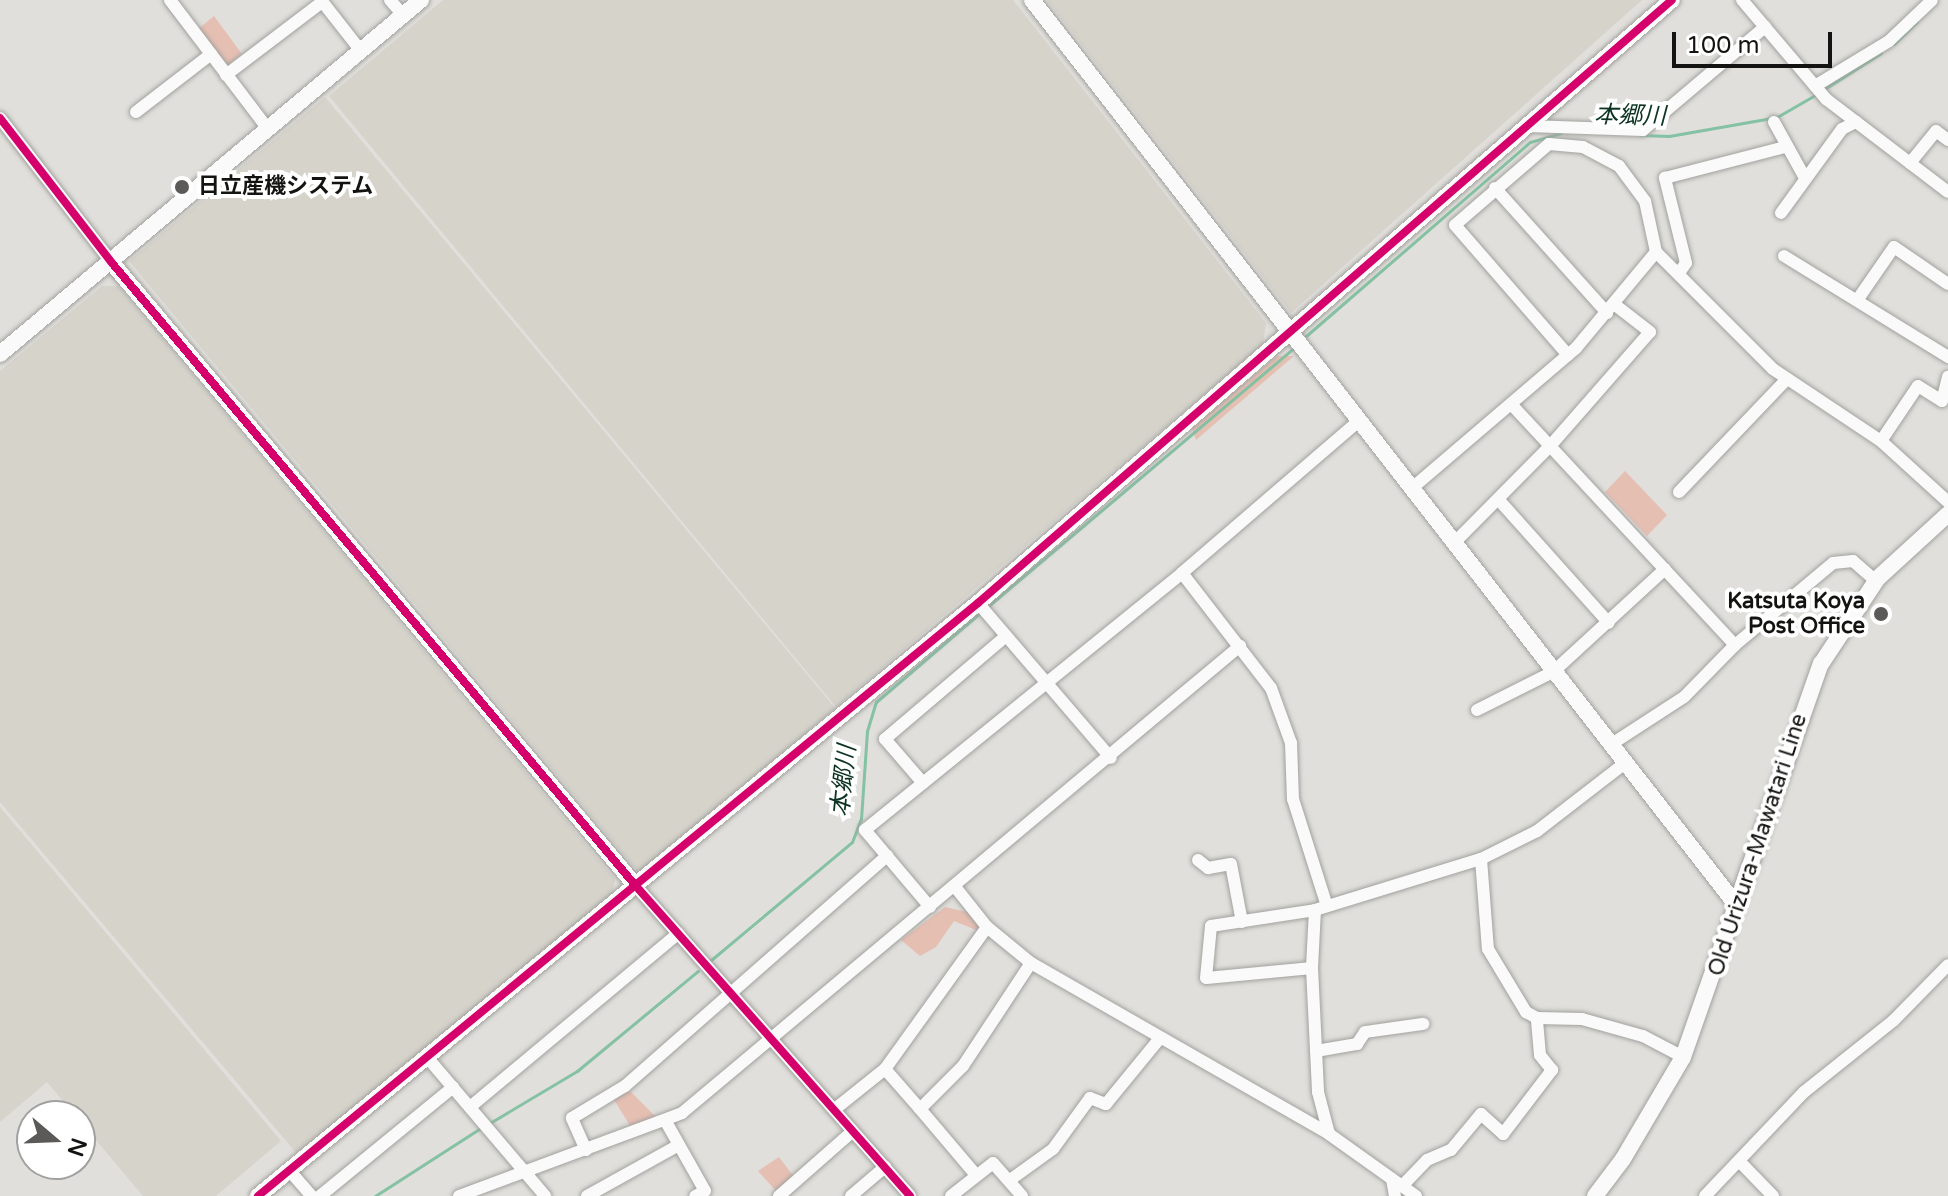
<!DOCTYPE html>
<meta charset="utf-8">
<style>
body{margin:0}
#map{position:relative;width:1948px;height:1196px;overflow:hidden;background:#e0dfdb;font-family:"Varela Round","Noto Sans JP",sans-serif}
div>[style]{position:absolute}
.built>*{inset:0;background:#d5d3ca}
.green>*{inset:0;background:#e6bfb3}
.stream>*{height:3px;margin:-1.5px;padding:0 1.5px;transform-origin:1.5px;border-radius:1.5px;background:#85c1a3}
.roads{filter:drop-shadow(0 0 2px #a1a19e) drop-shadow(0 0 2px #a1a19e)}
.street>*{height:12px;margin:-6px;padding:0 6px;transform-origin:6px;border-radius:6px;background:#fafafa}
.secondary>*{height:16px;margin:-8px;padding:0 8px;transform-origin:8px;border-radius:8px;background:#fafafa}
.cycleway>*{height:8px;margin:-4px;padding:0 4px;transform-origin:4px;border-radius:4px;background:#d6006c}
.dots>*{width:22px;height:22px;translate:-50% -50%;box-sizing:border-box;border:4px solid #fff;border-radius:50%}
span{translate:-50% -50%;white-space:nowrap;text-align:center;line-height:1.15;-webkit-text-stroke:8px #fff;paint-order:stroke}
.poi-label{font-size:22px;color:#131311;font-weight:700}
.left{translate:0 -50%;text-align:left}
.right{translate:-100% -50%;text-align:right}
.street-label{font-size:22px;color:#131311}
.water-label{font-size:24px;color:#0d3423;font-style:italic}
.north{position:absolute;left:16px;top:1100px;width:80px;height:80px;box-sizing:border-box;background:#fff;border:2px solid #a1a1a0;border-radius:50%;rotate:109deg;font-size:22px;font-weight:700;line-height:32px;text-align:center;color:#131311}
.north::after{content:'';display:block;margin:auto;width:28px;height:36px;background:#5b5a58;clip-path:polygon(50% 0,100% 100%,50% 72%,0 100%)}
.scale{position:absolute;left:1672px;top:32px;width:160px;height:36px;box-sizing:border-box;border:4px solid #131311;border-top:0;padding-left:10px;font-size:24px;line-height:28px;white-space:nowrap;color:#131311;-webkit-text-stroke:6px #fff;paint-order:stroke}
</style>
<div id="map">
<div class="built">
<i style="clip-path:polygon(443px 0,1013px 0,1266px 323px,1263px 344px,836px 707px,329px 96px)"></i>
<i style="clip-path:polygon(1047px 0,1642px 0,1291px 313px)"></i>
<i style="clip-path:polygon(325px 97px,835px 708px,639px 873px,129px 261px)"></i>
<i style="clip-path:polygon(102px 286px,118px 286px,615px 879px,612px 894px,298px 1155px,0 802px,0 371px)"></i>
<i style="clip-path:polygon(0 807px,281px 1141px,216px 1196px,143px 1196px,47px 1082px,0 1122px)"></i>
</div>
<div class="green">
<i style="clip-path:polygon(214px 16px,242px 54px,224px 68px,197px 30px)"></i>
<i style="clip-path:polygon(1277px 356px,1294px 356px,1196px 440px,1192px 428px)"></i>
<i style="clip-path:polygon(1625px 471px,1667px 515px,1647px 536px,1605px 492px)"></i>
<i style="clip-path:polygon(945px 907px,972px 913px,981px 932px,954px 921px,936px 947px,920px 956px,901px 940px)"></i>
<i style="clip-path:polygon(625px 1086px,658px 1119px,632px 1129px,613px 1098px)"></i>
<i style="clip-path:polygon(779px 1157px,794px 1177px,777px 1192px,758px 1171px)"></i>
</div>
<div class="stream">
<i style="left:1894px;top:44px;width:32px;rotate:-44deg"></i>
<i style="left:1823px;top:90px;width:69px;rotate:-32.5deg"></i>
<i style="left:1641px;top:135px;width:28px;rotate:2deg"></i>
<i style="left:1669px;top:136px;width:110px;rotate:-10deg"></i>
<i style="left:1777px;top:117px;width:46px;rotate:-29.9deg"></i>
<i style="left:1306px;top:336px;width:296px;rotate:-40.9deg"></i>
<i style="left:1530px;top:142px;width:32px;rotate:-16deg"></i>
<i style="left:986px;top:608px;width:401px;rotate:-40.2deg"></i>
<i style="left:711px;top:960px;width:184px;rotate:-39.9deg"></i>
<i style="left:852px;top:842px;width:25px;rotate:-69deg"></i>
<i style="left:861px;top:819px;width:88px;rotate:-86.1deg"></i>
<i style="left:867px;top:731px;width:30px;rotate:-73deg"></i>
<i style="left:876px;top:702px;width:137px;rotate:-40.6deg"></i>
<i style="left:488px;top:1124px;width:104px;rotate:-30.8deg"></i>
<i style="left:577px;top:1071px;width:157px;rotate:-39.6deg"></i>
<i style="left:375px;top:1196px;width:127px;rotate:-32.8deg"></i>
</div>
<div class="roads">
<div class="street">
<i style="left:170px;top:0;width:161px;rotate:52.8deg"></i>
<i style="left:321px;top:0;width:65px;rotate:51.9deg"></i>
<i style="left:390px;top:0;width:20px;rotate:49deg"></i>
<i style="left:1742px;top:0;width:130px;rotate:49.7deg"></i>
<i style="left:1826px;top:99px;width:153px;rotate:37.3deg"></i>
<i style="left:226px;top:75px;width:121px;rotate:-37.2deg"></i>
<i style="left:1815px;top:86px;width:87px;rotate:-31.3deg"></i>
<i style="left:1889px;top:41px;width:59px;rotate:-43.6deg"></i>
<i style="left:136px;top:112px;width:95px;rotate:-37.7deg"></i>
<i style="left:0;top:118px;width:183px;rotate:52.3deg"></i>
<i style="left:1774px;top:122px;width:64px;rotate:61deg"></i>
<i style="left:1528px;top:126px;width:115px;rotate:2deg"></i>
<i style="left:1643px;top:130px;width:160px;rotate:-40.2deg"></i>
<i style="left:1910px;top:163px;width:41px;rotate:-50.9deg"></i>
<i style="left:1936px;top:131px;width:15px;rotate:37deg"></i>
<i style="left:1495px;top:188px;width:168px;rotate:48.1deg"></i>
<i style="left:1781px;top:213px;width:104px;rotate:-54deg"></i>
<i style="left:1842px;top:129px;width:16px;rotate:-27deg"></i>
<i style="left:1784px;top:256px;width:193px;rotate:31.6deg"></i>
<i style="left:1679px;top:273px;width:12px;rotate:-55deg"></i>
<i style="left:1686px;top:263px;width:88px;rotate:-103.9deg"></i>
<i style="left:1665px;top:178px;width:124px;rotate:-14.5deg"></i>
<i style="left:1858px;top:299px;width:63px;rotate:-55.3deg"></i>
<i style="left:1894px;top:247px;width:65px;rotate:34.4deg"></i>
<i style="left:1568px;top:355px;width:172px;rotate:-131deg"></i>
<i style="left:1455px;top:225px;width:124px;rotate:-40.8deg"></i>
<i style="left:1549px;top:144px;width:34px;rotate:5deg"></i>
<i style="left:1583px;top:147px;width:41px;rotate:27.8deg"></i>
<i style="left:1619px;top:166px;width:44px;rotate:53.4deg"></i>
<i style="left:1645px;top:201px;width:52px;rotate:77.8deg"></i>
<i style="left:1656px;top:252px;width:165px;rotate:45deg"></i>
<i style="left:1773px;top:369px;width:130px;rotate:33.7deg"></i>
<i style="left:1881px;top:441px;width:91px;rotate:42.3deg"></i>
<i style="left:1511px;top:404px;width:329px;rotate:47.1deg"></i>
<i style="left:1735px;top:645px;width:73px;rotate:134.4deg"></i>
<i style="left:1684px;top:697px;width:88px;rotate:147deg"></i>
<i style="left:1881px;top:441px;width:66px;rotate:-56.1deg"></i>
<i style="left:1918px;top:386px;width:28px;rotate:32deg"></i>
<i style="left:1942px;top:401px;width:25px;rotate:-76deg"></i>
<i style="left:1411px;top:489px;width:217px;rotate:-40.5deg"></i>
<i style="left:1576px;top:348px;width:125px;rotate:-50.2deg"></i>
<i style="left:1679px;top:492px;width:156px;rotate:-46.3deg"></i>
<i style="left:1498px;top:499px;width:166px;rotate:48.2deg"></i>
<i style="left:1454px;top:543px;width:138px;rotate:-45.3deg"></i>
<i style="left:1551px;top:445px;width:150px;rotate:-48.8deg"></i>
<i style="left:1650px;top:332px;width:46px;rotate:-142.1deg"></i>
<i style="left:1182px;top:573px;width:145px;rotate:52.3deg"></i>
<i style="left:1271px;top:688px;width:59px;rotate:70deg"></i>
<i style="left:1291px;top:743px;width:56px;rotate:88deg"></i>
<i style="left:1293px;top:799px;width:112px;rotate:72.4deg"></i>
<i style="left:978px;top:603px;width:204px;rotate:49.4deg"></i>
<i style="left:1735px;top:645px;width:128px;rotate:-39.9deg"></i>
<i style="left:1833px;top:563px;width:20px;rotate:-6deg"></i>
<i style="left:1853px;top:561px;width:30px;rotate:41deg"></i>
<i style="left:1477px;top:710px;width:85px;rotate:-26.6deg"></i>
<i style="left:1553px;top:672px;width:152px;rotate:-42.6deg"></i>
<i style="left:923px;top:783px;width:58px;rotate:-130.8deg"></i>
<i style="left:885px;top:739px;width:159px;rotate:-40.4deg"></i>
<i style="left:1481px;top:859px;width:90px;rotate:85.6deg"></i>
<i style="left:1488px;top:949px;width:74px;rotate:58.9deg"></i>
<i style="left:1526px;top:1012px;width:13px;rotate:29deg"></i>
<i style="left:1537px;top:1018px;width:45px;rotate:1.3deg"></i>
<i style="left:1582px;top:1019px;width:63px;rotate:15.6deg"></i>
<i style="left:1643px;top:1036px;width:45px;rotate:27.7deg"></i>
<i style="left:1198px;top:860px;width:13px;rotate:39deg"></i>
<i style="left:1208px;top:868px;width:23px;rotate:-10deg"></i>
<i style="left:1231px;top:864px;width:59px;rotate:79.3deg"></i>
<i style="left:635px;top:885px;width:415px;rotate:48.5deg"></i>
<i style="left:956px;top:888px;width:50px;rotate:51.5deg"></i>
<i style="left:987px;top:927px;width:57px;rotate:39.3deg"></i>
<i style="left:1031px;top:963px;width:344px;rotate:29.8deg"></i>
<i style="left:1329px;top:1134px;width:107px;rotate:35.5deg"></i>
<i style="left:930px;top:907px;width:101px;rotate:-130.2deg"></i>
<i style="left:865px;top:830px;width:408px;rotate:-39deg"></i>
<i style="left:1182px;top:573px;width:233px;rotate:-40.7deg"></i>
<i style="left:1315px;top:910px;width:58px;rotate:93deg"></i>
<i style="left:1312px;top:968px;width:124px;rotate:87.2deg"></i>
<i style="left:1318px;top:1092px;width:43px;rotate:75.3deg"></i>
<i style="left:1312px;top:968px;width:106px;rotate:174.6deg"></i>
<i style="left:1206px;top:978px;width:52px;rotate:-84.5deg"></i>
<i style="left:1211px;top:926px;width:105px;rotate:-8.7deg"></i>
<i style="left:1315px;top:910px;width:174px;rotate:-17.1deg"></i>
<i style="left:1481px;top:859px;width:63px;rotate:-26.6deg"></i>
<i style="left:1537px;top:831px;width:111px;rotate:-37.7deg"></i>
<i style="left:1316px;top:1051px;width:42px;rotate:-9.7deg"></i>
<i style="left:1357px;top:1044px;width:14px;rotate:-56deg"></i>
<i style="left:1365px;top:1032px;width:59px;rotate:-7.9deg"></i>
<i style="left:426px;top:1056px;width:184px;rotate:49.6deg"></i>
<i style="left:885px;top:1069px;width:53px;rotate:48.8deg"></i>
<i style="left:470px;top:1107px;width:271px;rotate:-39.8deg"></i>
<i style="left:835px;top:1109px;width:64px;rotate:-38.7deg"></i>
<i style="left:885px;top:1069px;width:175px;rotate:-54.3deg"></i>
<i style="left:665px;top:1120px;width:81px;rotate:60.6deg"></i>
<i style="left:705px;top:1191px;width:11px;rotate:153deg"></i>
<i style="left:586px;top:1150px;width:35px;rotate:-114deg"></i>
<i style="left:572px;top:1118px;width:62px;rotate:-31.1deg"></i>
<i style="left:625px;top:1086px;width:349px;rotate:-41.3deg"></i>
<i style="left:1741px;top:1163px;width:46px;rotate:45.9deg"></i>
<i style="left:289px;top:1170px;width:35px;rotate:49deg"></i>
<i style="left:976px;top:1175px;width:87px;rotate:-130.3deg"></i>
<i style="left:920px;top:1109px;width:61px;rotate:-45deg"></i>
<i style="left:963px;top:1066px;width:123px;rotate:-56.6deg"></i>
<i style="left:1392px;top:1179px;width:17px;rotate:80deg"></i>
<i style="left:1010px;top:1180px;width:53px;rotate:-35.8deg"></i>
<i style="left:1053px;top:1149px;width:63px;rotate:-54deg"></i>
<i style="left:1090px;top:1098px;width:17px;rotate:21deg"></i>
<i style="left:1106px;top:1104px;width:85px;rotate:-50.7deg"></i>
<i style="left:1402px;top:1186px;width:36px;rotate:-46deg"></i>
<i style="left:1427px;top:1160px;width:26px;rotate:-23deg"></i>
<i style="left:1451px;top:1150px;width:47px;rotate:-50.2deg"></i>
<i style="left:1481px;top:1114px;width:30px;rotate:42deg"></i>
<i style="left:1503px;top:1134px;width:81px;rotate:-52.6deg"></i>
<i style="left:1552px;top:1070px;width:19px;rotate:-129deg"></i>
<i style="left:1540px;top:1055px;width:37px;rotate:-95deg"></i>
<i style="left:320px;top:1196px;width:172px;rotate:-39.3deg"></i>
<i style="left:459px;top:1196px;width:238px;rotate:-20.4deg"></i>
<i style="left:682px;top:1113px;width:728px;rotate:-39.93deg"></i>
<i style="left:587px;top:1196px;width:105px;rotate:-29deg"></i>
<i style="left:779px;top:1196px;width:98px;rotate:-41.3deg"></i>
<i style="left:851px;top:1196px;width:45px;rotate:-40.5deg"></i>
<i style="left:951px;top:1196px;width:53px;rotate:-38.2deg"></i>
<i style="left:993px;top:1163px;width:44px;rotate:48.7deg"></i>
<i style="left:1705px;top:1196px;width:144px;rotate:-46.4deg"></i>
<i style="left:1804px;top:1092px;width:114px;rotate:-38.6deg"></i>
<i style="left:1893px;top:1021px;width:78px;rotate:-45.5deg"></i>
</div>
<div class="secondary">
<i style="left:1032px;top:0;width:1148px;rotate:52.11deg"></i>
<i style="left:112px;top:263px;width:813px;rotate:49.94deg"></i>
<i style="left:0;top:354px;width:550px;rotate:-40.06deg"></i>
<i style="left:258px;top:1196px;width:933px;rotate:-39.48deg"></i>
<i style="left:978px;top:603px;width:919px;rotate:-40.99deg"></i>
<i style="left:1595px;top:1196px;width:46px;rotate:-52.9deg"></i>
<i style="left:1623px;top:1159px;width:118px;rotate:-59.5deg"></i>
<i style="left:1683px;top:1057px;width:417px;rotate:-70.7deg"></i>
<i style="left:1821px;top:664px;width:103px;rotate:-56.5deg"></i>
<i style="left:1878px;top:578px;width:95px;rotate:-42.4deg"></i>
</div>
</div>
<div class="cycleway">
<i style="left:0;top:118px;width:183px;rotate:52.3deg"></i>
<i style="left:112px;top:263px;width:813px;rotate:49.94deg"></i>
<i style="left:635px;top:885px;width:415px;rotate:48.5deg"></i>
<i style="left:258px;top:1196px;width:933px;rotate:-39.48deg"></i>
<i style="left:978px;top:603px;width:919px;rotate:-40.99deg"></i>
</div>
<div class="dots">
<i style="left:182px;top:187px;background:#5b5a58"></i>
<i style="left:1881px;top:614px;background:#5b5a58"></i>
</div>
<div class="poi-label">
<span class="left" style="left:198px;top:187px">日立産機システム</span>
<span class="right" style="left:1865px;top:614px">Katsuta Koya<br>Post Office</span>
</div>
<div class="street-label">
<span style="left:1758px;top:845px;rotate:-72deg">Old Urizura-Mawatari Line</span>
</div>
<div class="water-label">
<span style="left:1630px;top:116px;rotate:1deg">本郷川</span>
<span style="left:844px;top:781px;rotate:-84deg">本郷川</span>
</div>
<div class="north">N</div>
<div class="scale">100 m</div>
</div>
